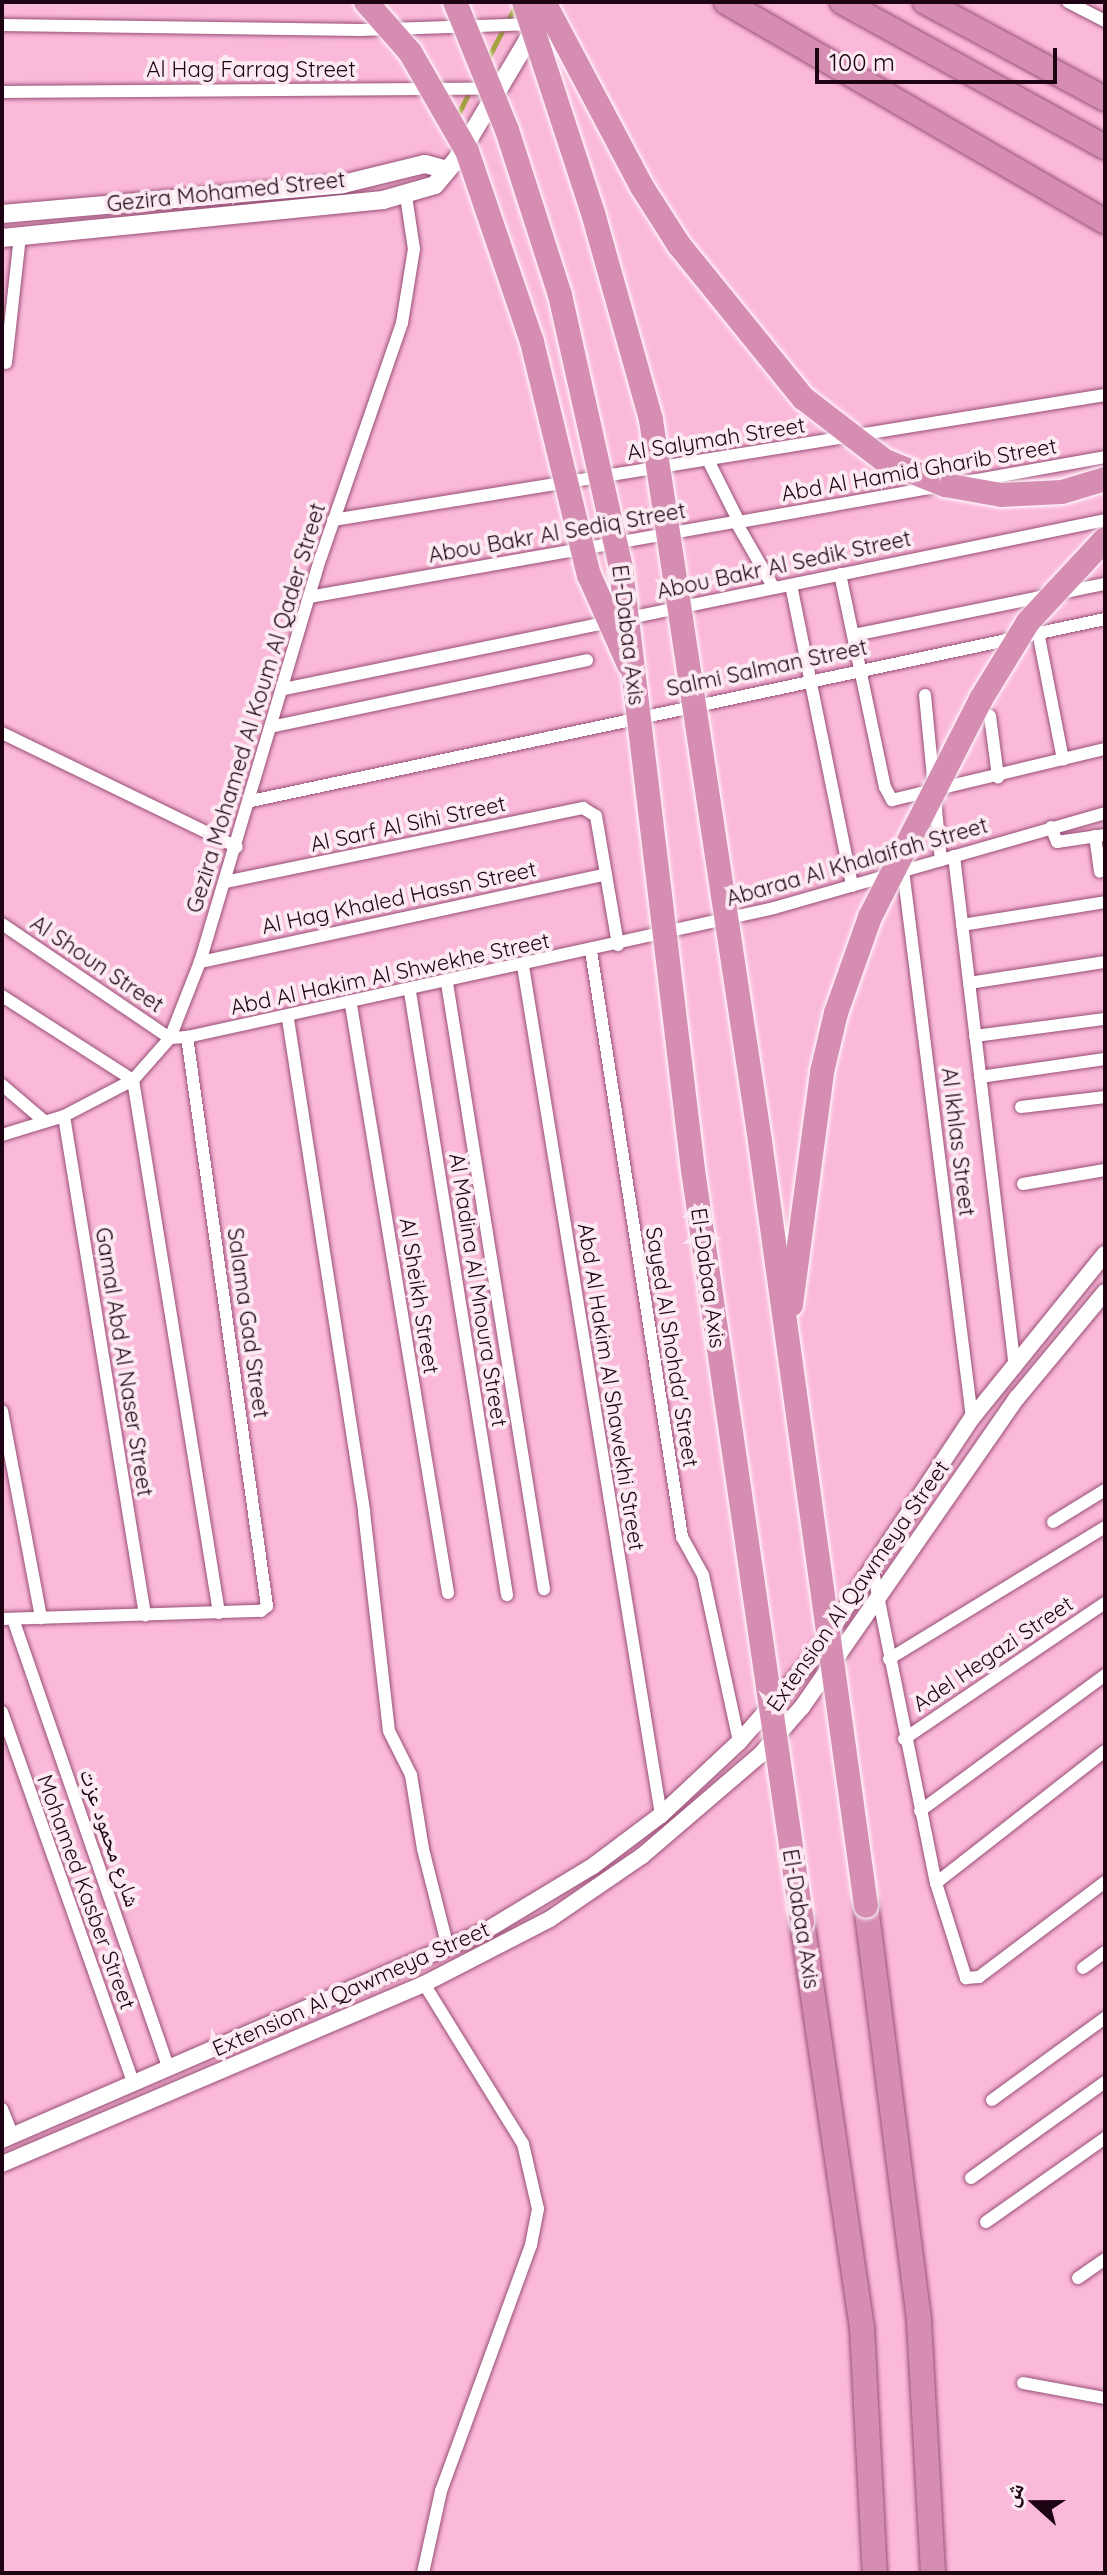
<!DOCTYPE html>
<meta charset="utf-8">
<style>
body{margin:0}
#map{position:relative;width:1107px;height:2575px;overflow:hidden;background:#fbb9d9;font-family:Quicksand,"Noto Naskh Arabic",sans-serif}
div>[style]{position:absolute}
.stream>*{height:5px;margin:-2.5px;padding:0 2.5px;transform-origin:2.5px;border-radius:2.5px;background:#a3a13f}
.roads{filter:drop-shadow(0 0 2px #984f77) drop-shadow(0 0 2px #984f77)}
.minor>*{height:12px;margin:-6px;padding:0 6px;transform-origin:6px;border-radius:6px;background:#fff}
.tertiary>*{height:16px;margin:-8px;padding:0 8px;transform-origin:8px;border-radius:8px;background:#fff}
.secondary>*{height:18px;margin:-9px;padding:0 9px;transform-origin:9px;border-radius:9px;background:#fff}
.motorway>*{height:24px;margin:-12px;padding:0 12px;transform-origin:12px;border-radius:12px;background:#d68db2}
.bridges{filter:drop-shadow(0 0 2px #fff) drop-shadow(0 0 2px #fff)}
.motorway-bridge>*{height:24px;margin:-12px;padding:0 12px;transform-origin:12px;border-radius:12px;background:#d68db2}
span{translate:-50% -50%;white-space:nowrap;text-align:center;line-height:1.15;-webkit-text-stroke:8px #fceaf3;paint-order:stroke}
.street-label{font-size:22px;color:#1e0413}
.frame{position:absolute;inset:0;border:4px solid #1e0413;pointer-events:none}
.north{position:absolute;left:995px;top:2463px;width:80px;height:80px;-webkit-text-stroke:6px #fceaf3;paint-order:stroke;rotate:291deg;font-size:22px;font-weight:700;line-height:32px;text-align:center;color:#1e0413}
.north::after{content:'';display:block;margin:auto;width:28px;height:36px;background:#1e0413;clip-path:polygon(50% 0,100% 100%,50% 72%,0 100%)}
.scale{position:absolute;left:815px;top:48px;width:242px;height:36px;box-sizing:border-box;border:4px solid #1e0413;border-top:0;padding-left:10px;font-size:24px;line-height:28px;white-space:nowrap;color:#1e0413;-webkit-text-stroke:6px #fceaf3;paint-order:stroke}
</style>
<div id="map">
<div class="stream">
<i style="left:488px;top:58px;width:62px;rotate:-62.2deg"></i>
<i style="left:456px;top:118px;width:30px;rotate:-63deg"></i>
</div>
<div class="roads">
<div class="minor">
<i style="left:1068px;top:2px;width:42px;rotate:27.2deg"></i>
<i style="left:2px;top:25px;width:359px;rotate:0.8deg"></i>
<i style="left:361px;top:30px;width:174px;rotate:-2deg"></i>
<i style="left:2px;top:92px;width:489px;rotate:-0.4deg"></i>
<i style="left:6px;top:363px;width:128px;rotate:-83.7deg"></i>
<i style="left:708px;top:460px;width:69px;rotate:63.4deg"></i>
<i style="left:739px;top:522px;width:200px;rotate:-10.1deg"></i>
<i style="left:966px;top:482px;width:141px;rotate:-10.2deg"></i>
<i style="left:333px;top:520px;width:782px;rotate:-9.2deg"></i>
<i style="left:840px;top:574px;width:218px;rotate:78.1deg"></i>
<i style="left:885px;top:787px;width:15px;rotate:62deg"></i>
<i style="left:892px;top:800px;width:219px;rotate:-13.5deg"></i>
<i style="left:791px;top:585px;width:307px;rotate:78.5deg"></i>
<i style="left:309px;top:597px;width:434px;rotate:-10deg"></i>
<i style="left:736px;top:522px;width:76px;rotate:60.1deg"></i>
<i style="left:1038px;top:632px;width:130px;rotate:78.9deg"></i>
<i style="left:854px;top:635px;width:256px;rotate:-11.5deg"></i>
<i style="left:284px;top:689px;width:838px;rotate:-11.63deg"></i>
<i style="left:925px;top:695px;width:166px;rotate:84.5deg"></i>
<i style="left:990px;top:716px;width:62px;rotate:82.5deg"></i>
<i style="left:275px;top:726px;width:319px;rotate:-11.9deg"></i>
<i style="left:2px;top:733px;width:261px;rotate:25.9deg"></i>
<i style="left:251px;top:801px;width:873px;rotate:-12.03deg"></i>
<i style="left:1051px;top:827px;width:16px;rotate:68deg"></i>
<i style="left:1057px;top:842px;width:49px;rotate:-8.3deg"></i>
<i style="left:1095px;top:836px;width:36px;rotate:82deg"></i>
<i style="left:954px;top:856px;width:516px;rotate:83.21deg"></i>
<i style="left:903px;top:870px;width:552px;rotate:82.82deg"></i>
<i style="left:225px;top:882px;width:366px;rotate:-11.7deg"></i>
<i style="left:583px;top:808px;width:15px;rotate:32deg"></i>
<i style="left:596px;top:816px;width:131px;rotate:80.3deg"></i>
<i style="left:2px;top:924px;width:203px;rotate:34.2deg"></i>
<i style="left:170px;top:1038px;width:17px;rotate:-3deg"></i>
<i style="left:187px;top:1037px;width:601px;rotate:-12.39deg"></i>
<i style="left:774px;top:908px;width:344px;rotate:-16deg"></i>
<i style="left:962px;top:925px;width:145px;rotate:-9.1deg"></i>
<i style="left:591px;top:951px;width:593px;rotate:81.17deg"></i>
<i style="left:682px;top:1537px;width:43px;rotate:61.1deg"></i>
<i style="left:703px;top:1575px;width:171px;rotate:77.8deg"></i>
<i style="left:200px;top:962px;width:415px;rotate:-12.2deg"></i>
<i style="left:523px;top:966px;width:860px;rotate:80.77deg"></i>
<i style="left:447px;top:983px;width:614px;rotate:80.91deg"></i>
<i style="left:969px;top:983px;width:138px;rotate:-8.8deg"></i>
<i style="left:410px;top:992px;width:611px;rotate:80.86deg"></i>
<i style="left:2px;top:996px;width:156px;rotate:32.7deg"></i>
<i style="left:133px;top:1080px;width:540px;rotate:80.83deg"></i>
<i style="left:351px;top:1005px;width:596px;rotate:80.63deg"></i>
<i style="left:288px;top:1019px;width:499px;rotate:81.2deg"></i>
<i style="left:364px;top:1512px;width:220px;rotate:83.5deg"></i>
<i style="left:389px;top:1731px;width:49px;rotate:63.4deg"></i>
<i style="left:411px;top:1775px;width:75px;rotate:80.8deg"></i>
<i style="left:423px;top:1849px;width:102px;rotate:75.8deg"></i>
<i style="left:975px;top:1036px;width:131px;rotate:-7.5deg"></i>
<i style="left:980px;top:1077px;width:126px;rotate:-8.2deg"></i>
<i style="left:2px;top:1085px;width:54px;rotate:40.5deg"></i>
<i style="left:1021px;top:1107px;width:85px;rotate:-6.8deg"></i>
<i style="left:64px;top:1116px;width:506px;rotate:80.78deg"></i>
<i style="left:2px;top:1135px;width:65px;rotate:-17deg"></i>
<i style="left:64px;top:1116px;width:78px;rotate:-27.6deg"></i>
<i style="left:133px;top:1080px;width:56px;rotate:-48.6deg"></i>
<i style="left:170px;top:1038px;width:82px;rotate:-68.5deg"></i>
<i style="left:200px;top:962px;width:423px;rotate:-73.4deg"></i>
<i style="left:321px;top:557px;width:248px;rotate:-70.9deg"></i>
<i style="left:402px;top:323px;width:75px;rotate:-80.8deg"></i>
<i style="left:414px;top:249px;width:54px;rotate:-98.6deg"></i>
<i style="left:1023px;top:1184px;width:83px;rotate:-9.7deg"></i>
<i style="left:2px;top:1411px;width:211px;rotate:79.3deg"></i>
<i style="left:1053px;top:1522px;width:61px;rotate:-31.6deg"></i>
<i style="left:873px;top:1571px;width:318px;rotate:78.6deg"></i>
<i style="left:936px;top:1883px;width:100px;rotate:72.5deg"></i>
<i style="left:966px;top:1978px;width:13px;rotate:-4deg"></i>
<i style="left:979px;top:1977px;width:158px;rotate:-37deg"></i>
<i style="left:2px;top:1619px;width:259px;rotate:-1.8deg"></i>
<i style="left:261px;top:1611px;width:8px;rotate:-40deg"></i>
<i style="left:267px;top:1606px;width:575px;rotate:-98deg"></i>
<i style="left:13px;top:1619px;width:476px;rotate:70.9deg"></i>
<i style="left:889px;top:1659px;width:253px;rotate:-31.4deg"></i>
<i style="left:2px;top:1712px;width:395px;rotate:70.5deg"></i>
<i style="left:904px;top:1739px;width:243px;rotate:-34.1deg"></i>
<i style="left:920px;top:1811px;width:230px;rotate:-36.3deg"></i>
<i style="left:936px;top:1883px;width:214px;rotate:-38deg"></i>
<i style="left:1083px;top:1968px;width:27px;rotate:-36deg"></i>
<i style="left:992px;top:2100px;width:140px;rotate:-36deg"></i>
<i style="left:2px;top:2109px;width:29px;rotate:68deg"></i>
<i style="left:971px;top:2178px;width:165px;rotate:-35.6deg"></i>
<i style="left:986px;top:2222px;width:146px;rotate:-35.2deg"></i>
<i style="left:1078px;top:2278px;width:33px;rotate:-35deg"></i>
<i style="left:1023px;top:2383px;width:83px;rotate:10.4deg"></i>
<i style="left:423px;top:2573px;width:84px;rotate:-77.6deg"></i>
<i style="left:441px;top:2491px;width:262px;rotate:-69.9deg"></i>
<i style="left:531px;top:2245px;width:37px;rotate:-79deg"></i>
<i style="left:538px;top:2209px;width:67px;rotate:-103deg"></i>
<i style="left:523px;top:2144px;width:188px;rotate:-121.7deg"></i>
</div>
<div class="tertiary">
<i style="left:2px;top:2140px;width:529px;rotate:-23.41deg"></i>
<i style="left:487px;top:1930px;width:124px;rotate:-31.1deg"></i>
<i style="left:593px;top:1866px;width:85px;rotate:-36.9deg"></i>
<i style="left:661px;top:1815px;width:107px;rotate:-43.1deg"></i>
<i style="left:739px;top:1742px;width:109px;rotate:-48.7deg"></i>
<i style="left:811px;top:1660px;width:291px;rotate:-56.4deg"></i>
<i style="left:972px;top:1418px;width:211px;rotate:-51deg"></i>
<i style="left:2px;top:2164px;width:459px;rotate:-23.1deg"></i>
<i style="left:424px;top:1984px;width:142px;rotate:-27.3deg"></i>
<i style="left:550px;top:1919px;width:112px;rotate:-34.4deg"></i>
<i style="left:642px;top:1856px;width:155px;rotate:-40.6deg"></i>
<i style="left:760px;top:1755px;width:64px;rotate:-48.8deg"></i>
<i style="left:802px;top:1707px;width:376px;rotate:-55.2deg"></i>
<i style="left:1017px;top:1398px;width:138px;rotate:-50.3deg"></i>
</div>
<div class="secondary">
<i style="left:2px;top:214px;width:342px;rotate:-5deg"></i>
<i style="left:343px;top:184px;width:84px;rotate:-13.7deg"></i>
<i style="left:425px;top:164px;width:20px;rotate:15deg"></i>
<i style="left:2px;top:238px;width:383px;rotate:-5.7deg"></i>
<i style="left:383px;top:200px;width:54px;rotate:-16.1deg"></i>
<i style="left:435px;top:185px;width:34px;rotate:-50deg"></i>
<i style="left:457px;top:159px;width:157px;rotate:-59.3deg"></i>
</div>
<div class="motorway">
<i style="left:726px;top:2px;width:438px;rotate:30.1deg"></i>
<i style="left:842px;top:2px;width:300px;rotate:28.9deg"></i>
<i style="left:925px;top:2px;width:204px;rotate:28.3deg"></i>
<i style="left:866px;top:1906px;width:419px;rotate:82.7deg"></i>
<i style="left:919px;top:2322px;width:251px;rotate:86.8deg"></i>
<i style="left:802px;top:1922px;width:410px;rotate:81.6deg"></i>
<i style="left:862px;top:2328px;width:245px;rotate:87deg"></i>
</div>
</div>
<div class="bridges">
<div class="motorway-bridge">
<i style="left:366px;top:2px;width:67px;rotate:48.7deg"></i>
<i style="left:410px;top:52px;width:114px;rotate:60.1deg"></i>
<i style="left:467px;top:151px;width:202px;rotate:71.2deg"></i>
<i style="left:532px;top:342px;width:240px;rotate:76.3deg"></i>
<i style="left:589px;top:575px;width:98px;rotate:66deg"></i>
<i style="left:455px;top:2px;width:138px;rotate:67.9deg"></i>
<i style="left:507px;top:130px;width:173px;rotate:72.2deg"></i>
<i style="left:560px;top:295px;width:281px;rotate:77.4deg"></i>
<i style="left:621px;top:569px;width:605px;rotate:83.17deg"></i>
<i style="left:693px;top:1170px;width:760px;rotate:81.75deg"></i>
<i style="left:524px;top:2px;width:222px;rotate:71.9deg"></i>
<i style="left:593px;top:213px;width:215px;rotate:74.3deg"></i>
<i style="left:651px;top:420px;width:729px;rotate:81.4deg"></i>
<i style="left:760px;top:1141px;width:772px;rotate:82.11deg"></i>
<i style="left:544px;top:2px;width:209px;rotate:62.1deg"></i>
<i style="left:642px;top:187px;width:69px;rotate:57.5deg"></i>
<i style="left:679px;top:245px;width:197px;rotate:51deg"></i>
<i style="left:803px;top:398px;width:103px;rotate:37.5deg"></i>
<i style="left:885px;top:461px;width:65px;rotate:21.8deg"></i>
<i style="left:945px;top:485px;width:57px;rotate:10.1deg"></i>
<i style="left:1001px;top:495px;width:61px;rotate:-2.8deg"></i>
<i style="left:1062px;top:492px;width:45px;rotate:-16.8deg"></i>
<i style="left:791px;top:1305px;width:235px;rotate:-82.4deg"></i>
<i style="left:822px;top:1072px;width:61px;rotate:-76.7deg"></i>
<i style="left:836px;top:1013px;width:102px;rotate:-70.5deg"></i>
<i style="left:870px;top:917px;width:245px;rotate:-63deg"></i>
<i style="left:981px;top:699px;width:90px;rotate:-58.6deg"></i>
<i style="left:1028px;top:622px;width:113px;rotate:-47.1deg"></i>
</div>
</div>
<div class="street-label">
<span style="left:251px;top:70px">Al Hag Farrag Street</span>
<span style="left:226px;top:192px;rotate:-6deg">Gezira Mohamed Street</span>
<span style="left:716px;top:439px;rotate:-9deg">Al Salymah Street</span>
<span style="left:919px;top:470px;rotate:-10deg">Abd Al Hamid Gharib Street</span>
<span style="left:557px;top:533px;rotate:-10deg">Abou Bakr Al Sediq Street</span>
<span style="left:784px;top:565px;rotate:-12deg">Abou Bakr Al Sedik Street</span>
<span style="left:628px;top:635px;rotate:83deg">El-Dabaa Axis</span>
<span style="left:767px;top:668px;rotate:-12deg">Salmi Salman Street</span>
<span style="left:256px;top:708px;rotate:-73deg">Gezira Mohamed Al Koum Al Qader Street</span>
<span style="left:408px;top:824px;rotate:-12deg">Al Sarf Al Sihi Street</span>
<span style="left:857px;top:862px;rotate:-16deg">Abaraa Al Khalaifah Street</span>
<span style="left:399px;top:898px;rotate:-12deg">Al Hag Khaled Hassn Street</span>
<span style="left:97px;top:964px;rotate:34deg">Al Shoun Street</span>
<span style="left:390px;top:974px;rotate:-12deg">Abd Al Hakim Al Shwekhe Street</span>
<span style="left:958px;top:1142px;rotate:83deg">Al Ikhlas Street</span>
<span style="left:708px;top:1278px;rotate:82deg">El-Dabaa Axis</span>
<span style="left:478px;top:1290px;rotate:81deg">Al Madina Al Mnoura Street</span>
<span style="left:419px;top:1296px;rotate:81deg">Al Sheikh Street</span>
<span style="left:248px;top:1323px;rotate:82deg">Salama Gad Street</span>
<span style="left:672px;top:1347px;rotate:81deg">Sayed Al Shohda' Street</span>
<span style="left:124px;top:1362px;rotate:81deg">Gamal Abd Al Naser Street</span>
<span style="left:611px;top:1387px;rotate:81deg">Abd Al Hakim Al Shawekhi Street</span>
<span style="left:858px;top:1586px;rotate:-55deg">Extension Al Qawmeya Street</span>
<span style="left:993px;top:1654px;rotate:-34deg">Adel Hegazi Street</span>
<span style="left:110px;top:1838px;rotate:71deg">شارع محمود عزت</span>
<span style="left:86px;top:1892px;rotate:70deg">Mohamed Kasber Street</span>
<span style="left:801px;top:1919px;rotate:81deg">El-Dabaa Axis</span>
<span style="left:351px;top:1989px;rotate:-24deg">Extension Al Qawmeya Street</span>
</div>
<div class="frame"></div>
<div class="north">ش</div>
<div class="scale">100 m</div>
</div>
